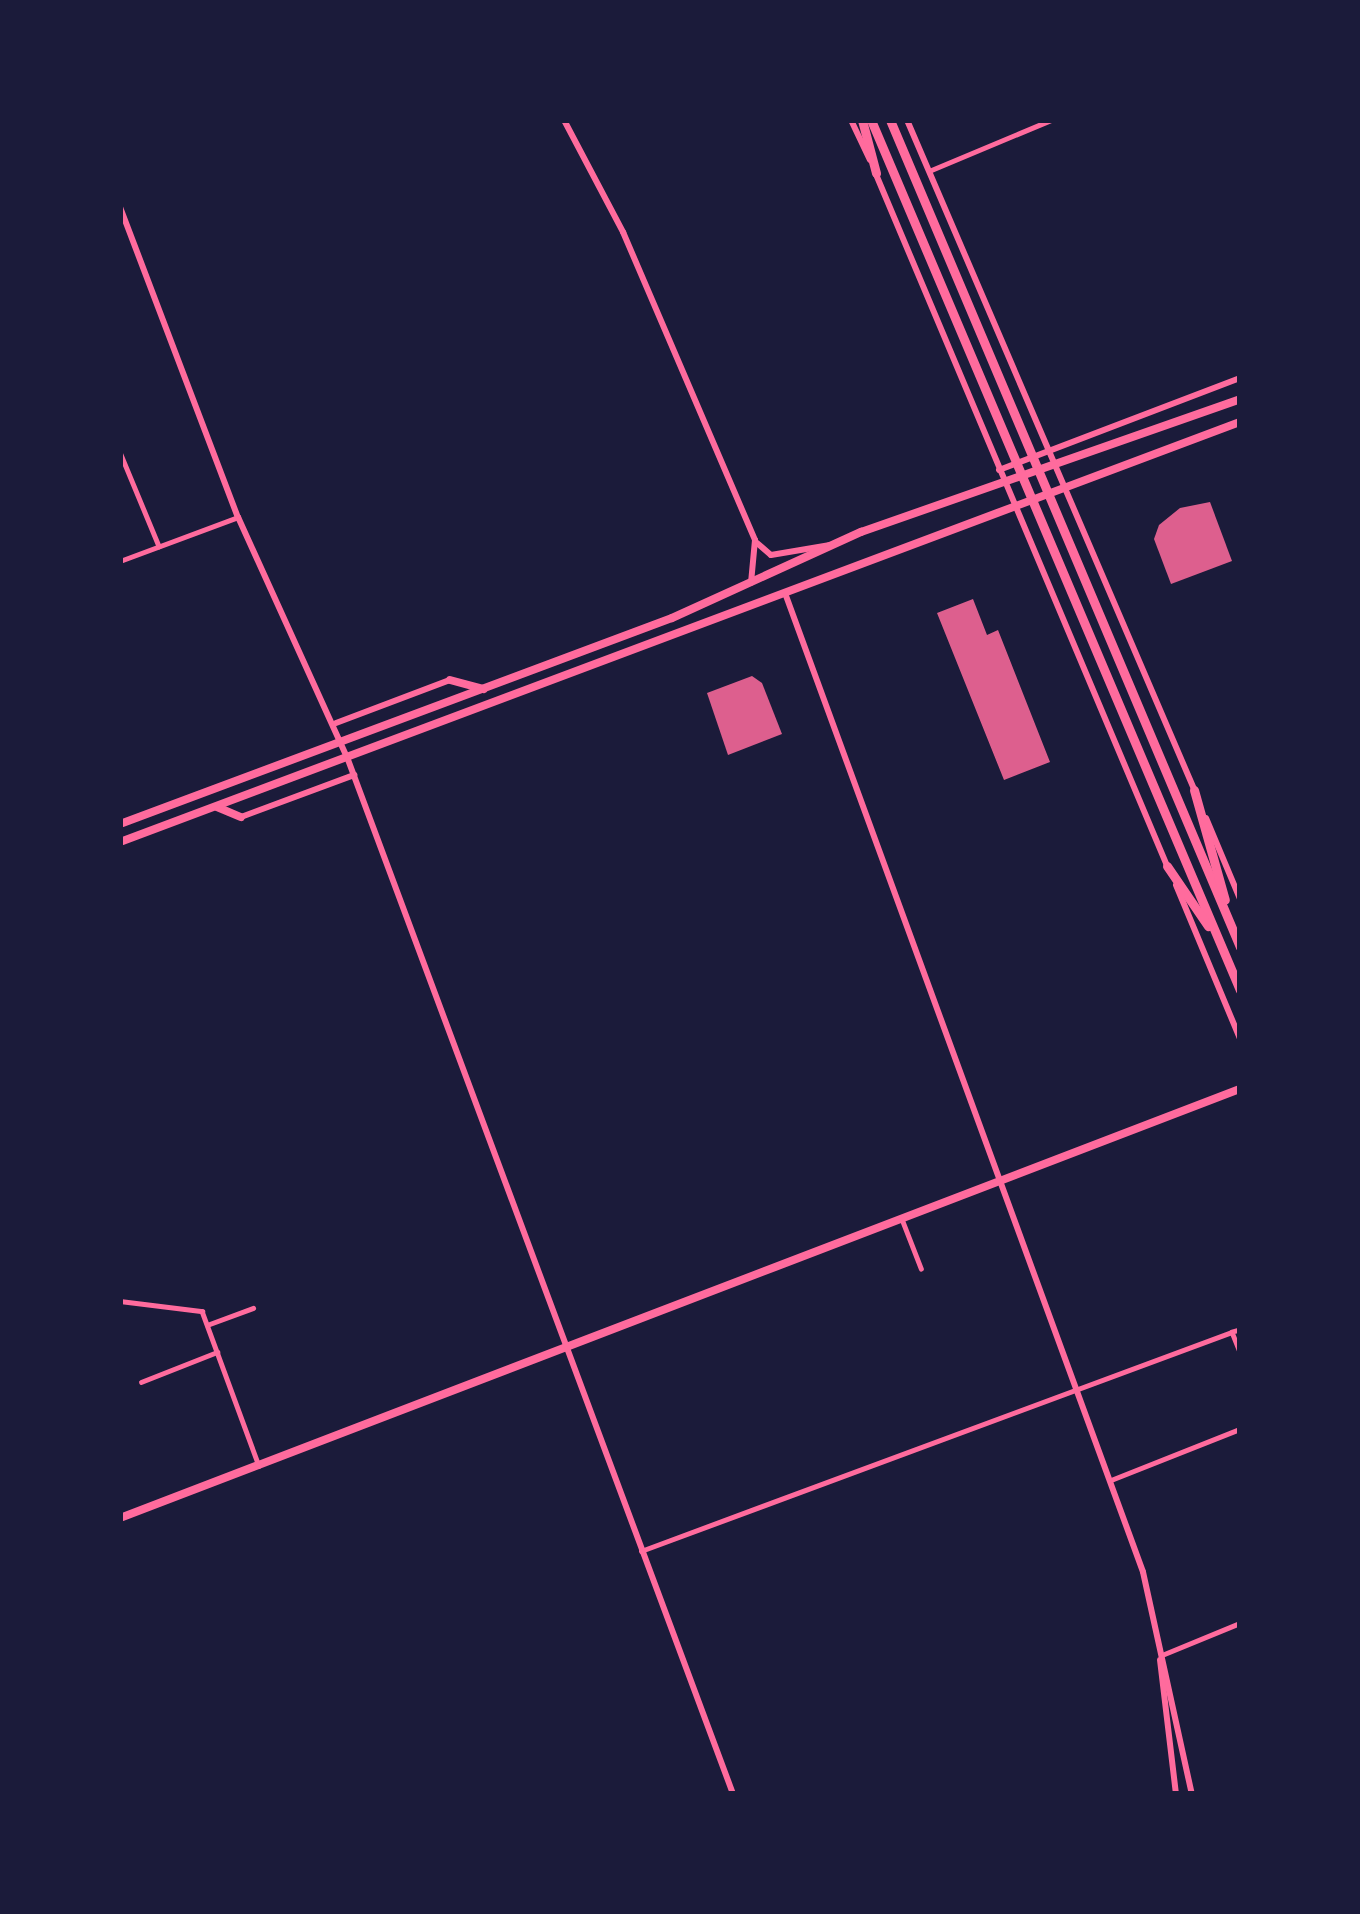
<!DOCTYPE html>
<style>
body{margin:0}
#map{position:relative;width:1360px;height:1914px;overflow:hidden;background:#1b1b3a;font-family:Cabin,sans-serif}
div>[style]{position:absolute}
.building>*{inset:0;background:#dd5f8e}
.minor>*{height:4.5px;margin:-2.25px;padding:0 2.25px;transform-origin:2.25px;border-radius:2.25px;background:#ff6b9d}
.tertiary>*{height:6px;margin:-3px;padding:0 3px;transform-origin:3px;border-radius:3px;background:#ff6b9d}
.secondary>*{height:8px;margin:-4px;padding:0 4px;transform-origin:4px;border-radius:4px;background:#ff6b9d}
.primary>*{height:8px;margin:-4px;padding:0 4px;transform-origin:4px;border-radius:4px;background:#ff6b9d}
.trunk>*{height:9px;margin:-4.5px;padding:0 4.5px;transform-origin:4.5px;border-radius:4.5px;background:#ff6b9d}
span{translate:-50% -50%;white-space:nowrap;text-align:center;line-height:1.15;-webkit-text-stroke:12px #1b1b3a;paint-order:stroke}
.frame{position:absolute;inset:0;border:123px solid #1b1b3a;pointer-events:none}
</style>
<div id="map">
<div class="building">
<i style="clip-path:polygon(1210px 502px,1232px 561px,1171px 584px,1154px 539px,1159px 525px,1180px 508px)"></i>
<i style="clip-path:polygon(973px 599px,987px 635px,998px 630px,1050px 762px,1004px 780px,937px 613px)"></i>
<i style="clip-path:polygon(752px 676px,762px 683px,782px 734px,728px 755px,707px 693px)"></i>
</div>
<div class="minor">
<i style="left:929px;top:171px;width:132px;rotate:-22.7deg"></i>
<i style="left:120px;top:452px;width:102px;rotate:67.5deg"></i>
<i style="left:120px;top:561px;width:126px;rotate:-20.4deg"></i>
<i style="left:902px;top:1219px;width:53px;rotate:68.8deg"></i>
<i style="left:120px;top:1301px;width:83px;rotate:7deg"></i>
<i style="left:202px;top:1311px;width:165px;rotate:69.8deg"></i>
<i style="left:207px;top:1325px;width:49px;rotate:-20.3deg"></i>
<i style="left:1240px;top:1330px;width:8px;rotate:166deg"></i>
<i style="left:1232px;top:1332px;width:22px;rotate:68deg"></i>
<i style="left:141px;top:1382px;width:82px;rotate:-21.5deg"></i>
<i style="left:1111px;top:1480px;width:139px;rotate:-21.6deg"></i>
<i style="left:641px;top:1551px;width:630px;rotate:-20.33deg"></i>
<i style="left:1162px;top:1655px;width:84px;rotate:-22.3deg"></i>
</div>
<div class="tertiary">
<i style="left:564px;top:120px;width:127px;rotate:62.2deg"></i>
<i style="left:623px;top:232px;width:335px;rotate:66.8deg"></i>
<i style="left:755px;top:540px;width:43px;rotate:95.3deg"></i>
<i style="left:851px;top:120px;width:44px;rotate:64.6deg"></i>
<i style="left:907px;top:120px;width:728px;rotate:66.78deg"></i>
<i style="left:875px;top:172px;width:755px;rotate:67.17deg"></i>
<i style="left:120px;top:207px;width:332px;rotate:69.2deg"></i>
<i style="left:238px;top:517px;width:264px;rotate:65.6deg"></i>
<i style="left:347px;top:757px;width:1107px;rotate:69.58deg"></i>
<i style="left:999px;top:470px;width:258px;rotate:-20.9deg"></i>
<i style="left:757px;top:543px;width:18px;rotate:41deg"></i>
<i style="left:771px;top:555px;width:60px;rotate:-9.6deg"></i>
<i style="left:785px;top:593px;width:1042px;rotate:69.91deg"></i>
<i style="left:1143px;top:1572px;width:227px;rotate:77.6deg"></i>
<i style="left:336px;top:723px;width:122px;rotate:-20.7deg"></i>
<i style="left:241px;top:817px;width:121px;rotate:-20.4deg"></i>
<i style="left:1206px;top:818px;width:88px;rotate:67.2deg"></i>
<i style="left:1176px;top:885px;width:167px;rotate:67.4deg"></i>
<i style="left:1160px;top:1660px;width:135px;rotate:83.2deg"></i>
</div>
<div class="secondary">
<i style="left:120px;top:1518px;width:1199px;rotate:-20.96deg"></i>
</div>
<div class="primary">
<i style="left:450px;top:680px;width:35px;rotate:15deg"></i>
<i style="left:217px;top:807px;width:26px;rotate:23deg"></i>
<i style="left:120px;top:824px;width:589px;rotate:-20.46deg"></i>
<i style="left:672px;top:618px;width:208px;rotate:-24.5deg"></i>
<i style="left:861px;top:532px;width:402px;rotate:-19.3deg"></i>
<i style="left:120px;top:842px;width:1196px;rotate:-20.56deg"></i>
</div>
<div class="trunk">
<i style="left:862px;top:120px;width:55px;rotate:75.2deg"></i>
<i style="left:871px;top:120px;width:945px;rotate:67.02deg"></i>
<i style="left:890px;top:120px;width:898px;rotate:67.06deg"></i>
<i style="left:1194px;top:790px;width:114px;rotate:74.3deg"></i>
<i style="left:1167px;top:866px;width:73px;rotate:55.7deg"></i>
</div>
<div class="frame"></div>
</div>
